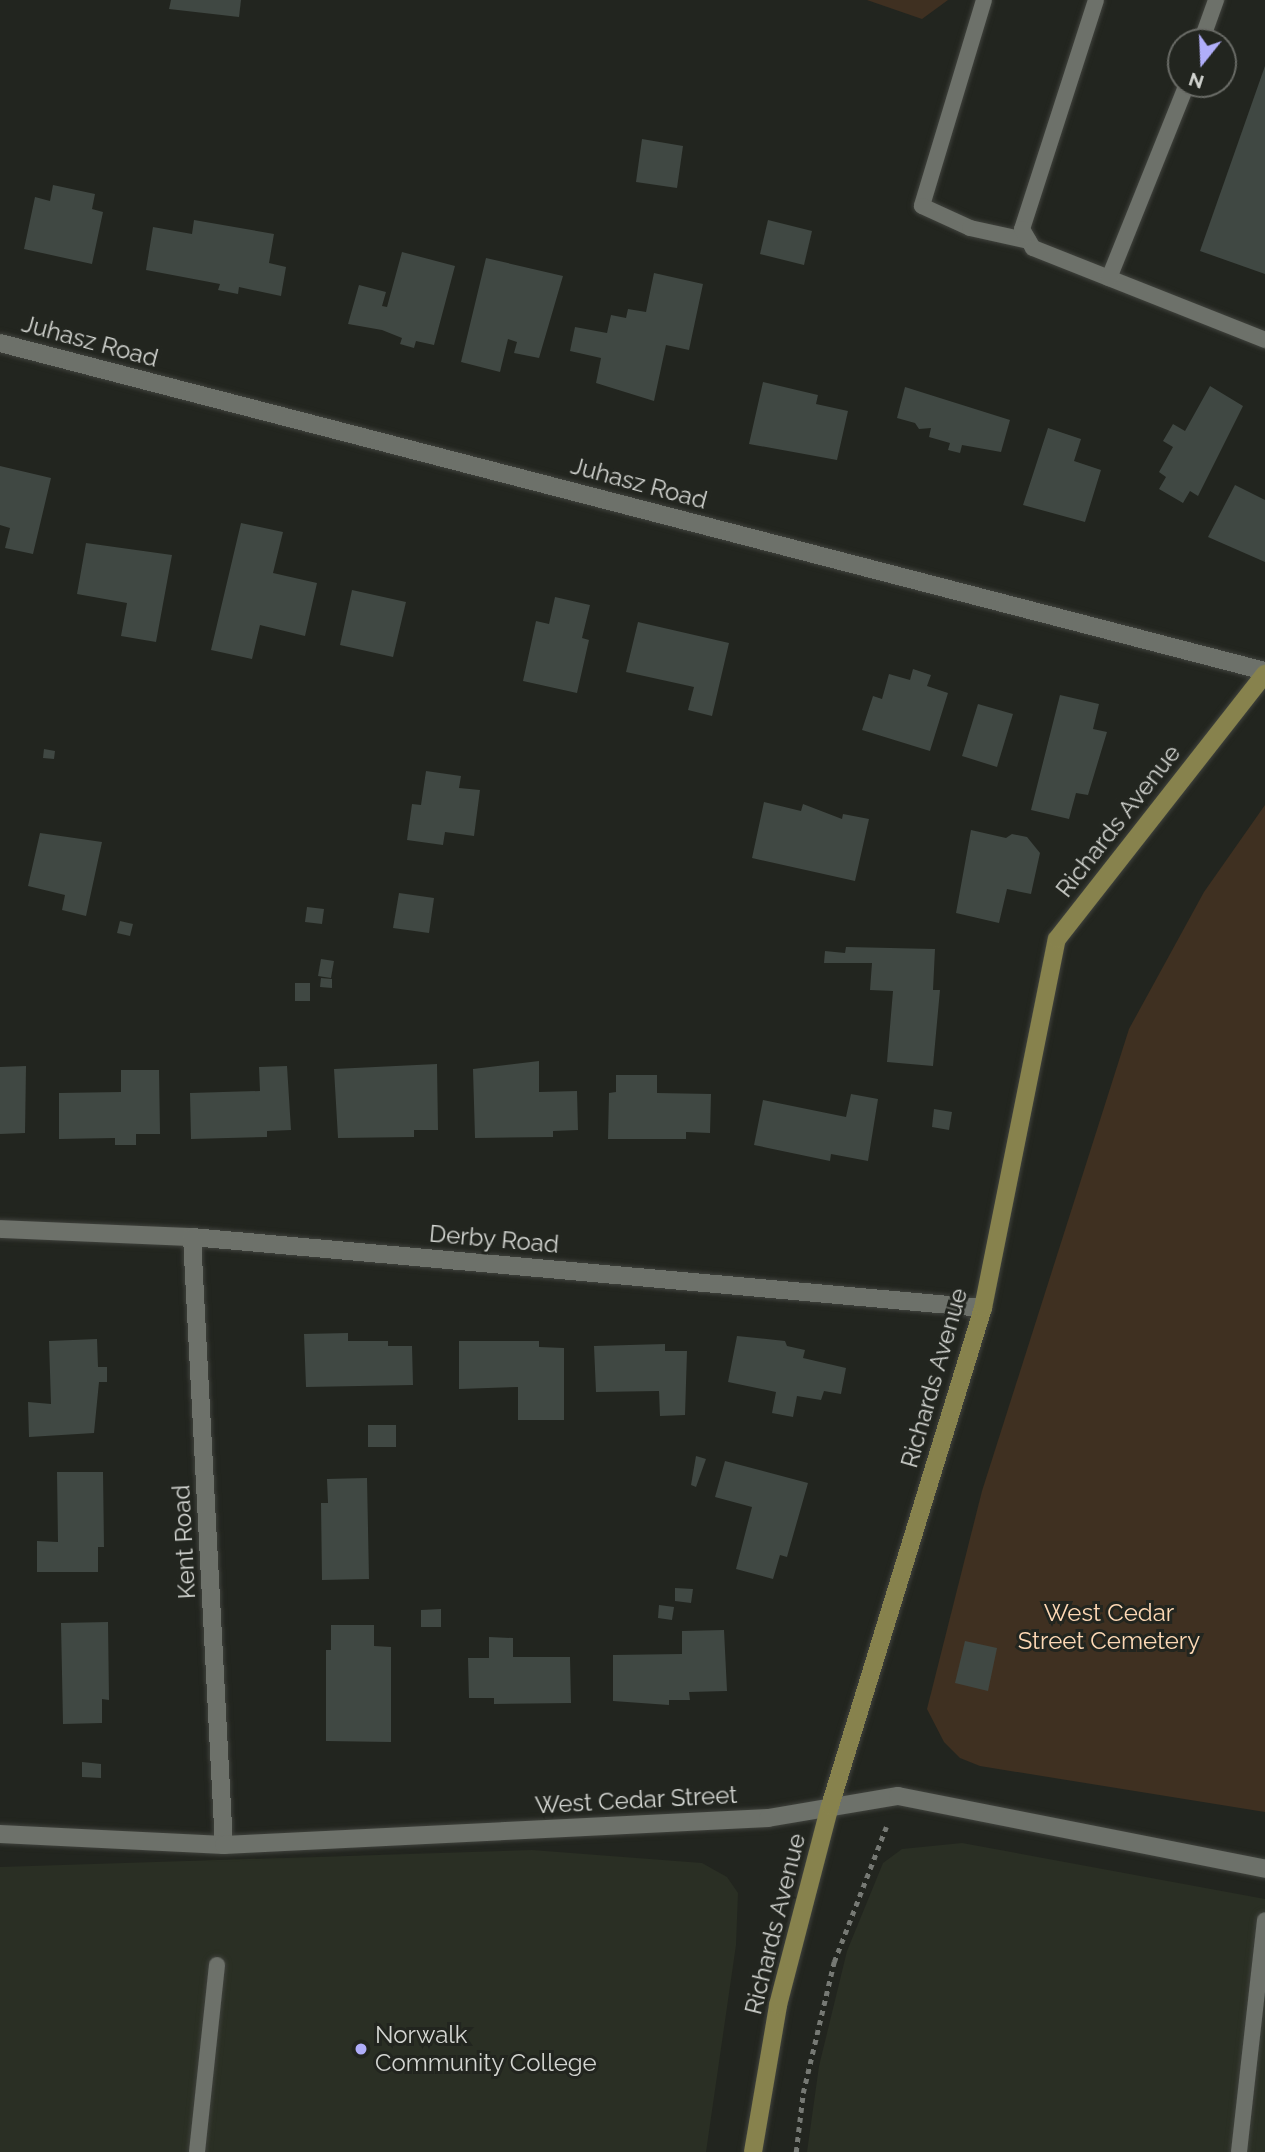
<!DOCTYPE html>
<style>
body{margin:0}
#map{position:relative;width:1265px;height:2152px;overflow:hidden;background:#22251f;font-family:Raleway,sans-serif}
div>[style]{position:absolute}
.built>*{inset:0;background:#2a2f24}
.green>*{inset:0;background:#3f3021}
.building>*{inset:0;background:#404843}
.path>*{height:4.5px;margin-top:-2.25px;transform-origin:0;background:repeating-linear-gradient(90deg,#767974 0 5px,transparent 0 10px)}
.roads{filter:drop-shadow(0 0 2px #40423d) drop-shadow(0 0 2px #40423d)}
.lane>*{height:16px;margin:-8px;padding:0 8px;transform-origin:8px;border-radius:8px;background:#6d716a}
.street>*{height:18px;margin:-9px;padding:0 9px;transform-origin:9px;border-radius:9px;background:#6d716a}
.secondary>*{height:18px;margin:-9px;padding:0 9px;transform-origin:9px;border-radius:9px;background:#87824d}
.dots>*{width:19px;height:19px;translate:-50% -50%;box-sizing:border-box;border:4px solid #22251f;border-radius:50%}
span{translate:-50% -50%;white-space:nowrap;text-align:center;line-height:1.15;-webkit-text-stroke:6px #22251f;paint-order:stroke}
.street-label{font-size:24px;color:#d3d5d1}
.park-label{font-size:24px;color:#fdd8b5}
.poi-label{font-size:24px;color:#d3d5d1}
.left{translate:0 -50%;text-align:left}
.north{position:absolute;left:1167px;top:28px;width:70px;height:70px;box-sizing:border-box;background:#22251f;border:2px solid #696b66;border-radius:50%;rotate:198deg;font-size:19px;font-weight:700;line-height:28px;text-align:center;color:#d3d5d1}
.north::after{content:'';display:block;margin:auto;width:24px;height:32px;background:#b0aefa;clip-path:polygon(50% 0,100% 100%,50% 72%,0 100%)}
</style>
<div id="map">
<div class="built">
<i style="clip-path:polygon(962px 1843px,1265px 1899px,1265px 2152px,807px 2152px,819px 2066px,847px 1951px,883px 1863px,902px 1849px)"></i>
<i style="clip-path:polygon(532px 1850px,702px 1863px,727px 1877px,738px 1893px,736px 1945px,706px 2152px,0 2152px,0 1867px)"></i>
</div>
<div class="green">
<i style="clip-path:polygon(867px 0,948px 0,922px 19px)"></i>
<i style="clip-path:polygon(1265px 805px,1265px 1812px,980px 1766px,960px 1758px,944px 1742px,927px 1709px,982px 1491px,1129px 1029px,1204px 892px)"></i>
</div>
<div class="building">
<i style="clip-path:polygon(171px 0,241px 0,239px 17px,169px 9px)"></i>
<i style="clip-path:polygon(1265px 66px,1265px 274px,1200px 251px)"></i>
<i style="clip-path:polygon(642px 139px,683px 146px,677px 188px,636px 182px)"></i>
<i style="clip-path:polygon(53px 185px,95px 194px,92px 209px,103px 212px,92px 264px,24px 249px,35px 197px,50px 201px)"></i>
<i style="clip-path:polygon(194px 220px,274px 234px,269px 263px,286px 267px,281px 296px,239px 287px,238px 294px,218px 290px,220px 284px,146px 270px,153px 227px,192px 234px)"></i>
<i style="clip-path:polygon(768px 220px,812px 231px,804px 265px,760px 254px)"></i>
<i style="clip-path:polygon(402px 252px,455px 266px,434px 345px,416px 341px,414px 348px,400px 344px,402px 338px,382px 330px,348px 324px,359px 285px,386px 292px,382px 306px,387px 307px)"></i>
<i style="clip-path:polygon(486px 258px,563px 276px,539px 358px,514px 353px,517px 342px,508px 339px,500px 372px,461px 362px)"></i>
<i style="clip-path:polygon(654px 273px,703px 284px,689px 350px,666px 345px,654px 401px,596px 383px,601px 358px,570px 351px,575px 327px,607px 333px,611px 315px,626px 318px,628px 309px,646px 312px)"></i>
<i style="clip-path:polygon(763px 382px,818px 395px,816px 404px,848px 411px,837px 460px,749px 444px)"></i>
<i style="clip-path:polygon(1210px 386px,1243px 406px,1198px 496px,1190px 491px,1183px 503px,1159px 489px,1166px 477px,1159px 472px,1173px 447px,1163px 441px,1173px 424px,1185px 431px)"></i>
<i style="clip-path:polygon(905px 387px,1010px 420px,1001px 452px,962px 445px,960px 453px,948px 450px,950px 443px,929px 437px,931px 428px,919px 429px,915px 423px,897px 418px)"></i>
<i style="clip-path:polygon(1048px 428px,1081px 439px,1074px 461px,1101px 470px,1085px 522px,1023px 505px)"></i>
<i style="clip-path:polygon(0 466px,51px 478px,33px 554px,5px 548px,10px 528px,0 525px)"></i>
<i style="clip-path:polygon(1235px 485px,1265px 500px,1265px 562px,1208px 537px)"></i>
<i style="clip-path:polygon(241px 523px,283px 532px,273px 573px,317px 583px,305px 636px,260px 625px,252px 659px,211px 650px)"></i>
<i style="clip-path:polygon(86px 543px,172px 555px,156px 642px,121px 636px,127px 603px,77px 594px)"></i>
<i style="clip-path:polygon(352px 590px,406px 602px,393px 657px,340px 645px)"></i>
<i style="clip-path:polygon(555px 597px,590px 605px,582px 638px,589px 640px,577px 693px,523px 681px,536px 621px,549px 624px)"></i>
<i style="clip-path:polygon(638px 622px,729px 643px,712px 716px,688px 710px,694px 687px,626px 672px)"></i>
<i style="clip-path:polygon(913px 669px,931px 675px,927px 686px,948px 693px,930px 751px,862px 730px,873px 696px,882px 699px,889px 674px,910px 680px)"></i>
<i style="clip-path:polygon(1060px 695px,1099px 704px,1093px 729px,1107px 732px,1088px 795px,1076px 793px,1069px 819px,1031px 810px)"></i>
<i style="clip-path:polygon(978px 704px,1013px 714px,997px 767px,962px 756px)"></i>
<i style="clip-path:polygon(44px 749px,55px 751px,54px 759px,43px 758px)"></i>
<i style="clip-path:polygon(426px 771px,461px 776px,459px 788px,480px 790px,474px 836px,445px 832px,443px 845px,407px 840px,412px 804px,421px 805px)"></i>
<i style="clip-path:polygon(764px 802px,801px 811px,803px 804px,842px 819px,843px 814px,869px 819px,855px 881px,752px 858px)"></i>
<i style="clip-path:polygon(971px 830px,1006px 838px,1012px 834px,1027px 837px,1040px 853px,1031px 894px,1007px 889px,999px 923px,956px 913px)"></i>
<i style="clip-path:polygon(40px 833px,102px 842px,86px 916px,62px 910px,65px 895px,28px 886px)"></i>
<i style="clip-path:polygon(399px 893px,434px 898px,429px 933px,393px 928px)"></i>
<i style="clip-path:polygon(307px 907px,324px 909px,322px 924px,305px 922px)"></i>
<i style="clip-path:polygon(120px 921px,133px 924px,130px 936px,117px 933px)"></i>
<i style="clip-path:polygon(846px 947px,935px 949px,933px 990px,940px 990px,933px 1066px,887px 1062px,893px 991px,870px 990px,872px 963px,824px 963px,825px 951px,845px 953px)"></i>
<i style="clip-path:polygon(321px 959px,334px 961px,331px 978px,318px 976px)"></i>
<i style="clip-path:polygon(321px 978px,332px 979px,332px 988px,320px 987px)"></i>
<i style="clip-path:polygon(295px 983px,310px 983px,310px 1001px,295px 1001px)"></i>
<i style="clip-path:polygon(539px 1061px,539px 1092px,577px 1091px,578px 1130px,553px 1131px,553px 1137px,475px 1138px,473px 1069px)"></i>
<i style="clip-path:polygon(437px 1064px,438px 1130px,414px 1130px,414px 1137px,338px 1138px,334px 1069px)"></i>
<i style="clip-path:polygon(26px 1066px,25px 1133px,0 1134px,0 1067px)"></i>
<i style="clip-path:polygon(287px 1066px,291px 1130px,267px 1131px,267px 1137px,191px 1139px,190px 1093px,260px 1091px,259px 1067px)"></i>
<i style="clip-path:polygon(121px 1070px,159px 1070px,160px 1134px,136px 1134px,136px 1145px,115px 1145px,115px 1138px,59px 1139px,59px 1093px,121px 1092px)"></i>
<i style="clip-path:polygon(616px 1075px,657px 1075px,657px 1093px,711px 1094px,710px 1133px,686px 1132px,686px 1139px,608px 1139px,609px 1093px,616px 1092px)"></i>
<i style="clip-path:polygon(851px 1094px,878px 1099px,868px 1161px,831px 1154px,830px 1161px,754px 1145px,763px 1100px,846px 1117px)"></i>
<i style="clip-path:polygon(934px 1109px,952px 1112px,949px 1130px,932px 1127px)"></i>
<i style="clip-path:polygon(348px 1333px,348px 1341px,388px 1341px,388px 1346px,412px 1346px,413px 1385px,306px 1387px,304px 1334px)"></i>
<i style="clip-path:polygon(737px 1336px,785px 1341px,787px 1346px,805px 1350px,803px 1358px,846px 1368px,841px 1394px,824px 1391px,821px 1400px,797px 1396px,793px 1417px,772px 1413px,776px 1392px,728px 1382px)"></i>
<i style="clip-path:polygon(97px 1339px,98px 1367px,107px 1367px,107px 1382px,99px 1382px,94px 1433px,29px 1437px,28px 1402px,51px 1404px,49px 1341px)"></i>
<i style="clip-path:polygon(459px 1341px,539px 1341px,539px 1347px,564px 1348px,564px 1420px,518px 1420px,518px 1387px,459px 1389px)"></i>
<i style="clip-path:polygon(665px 1344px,665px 1351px,687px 1351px,685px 1415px,660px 1416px,659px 1391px,596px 1392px,594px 1346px)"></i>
<i style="clip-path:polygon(368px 1425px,396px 1425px,396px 1447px,368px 1447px)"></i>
<i style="clip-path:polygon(696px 1456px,706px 1459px,696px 1487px,691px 1485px)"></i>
<i style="clip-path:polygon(725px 1461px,808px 1483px,787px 1557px,780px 1555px,773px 1579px,736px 1569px,752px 1507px,715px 1497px)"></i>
<i style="clip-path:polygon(57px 1472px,103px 1472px,104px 1547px,98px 1547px,98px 1572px,37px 1572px,37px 1541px,58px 1542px)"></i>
<i style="clip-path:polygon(367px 1478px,369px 1579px,322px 1580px,321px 1503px,328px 1503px,327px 1479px)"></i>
<i style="clip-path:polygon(675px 1588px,693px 1589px,691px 1603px,675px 1601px)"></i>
<i style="clip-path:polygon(659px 1605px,674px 1607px,672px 1620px,658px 1618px)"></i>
<i style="clip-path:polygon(441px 1609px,441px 1627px,421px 1627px,421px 1610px)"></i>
<i style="clip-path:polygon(108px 1622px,109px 1700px,102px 1699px,102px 1723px,63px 1724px,61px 1623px)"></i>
<i style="clip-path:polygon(331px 1625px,374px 1625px,374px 1646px,391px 1647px,391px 1742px,326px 1741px,326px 1650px,331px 1650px)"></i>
<i style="clip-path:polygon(724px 1630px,727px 1691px,689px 1692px,690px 1700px,669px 1700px,669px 1705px,613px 1701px,613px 1655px,682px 1654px,682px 1631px)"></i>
<i style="clip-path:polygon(489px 1637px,513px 1638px,513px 1657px,570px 1657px,571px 1703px,494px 1704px,494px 1698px,469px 1698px,468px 1658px,489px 1658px)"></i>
<i style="clip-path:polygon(965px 1641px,997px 1648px,988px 1691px,955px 1683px)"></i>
<i style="clip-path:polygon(82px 1762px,101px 1764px,101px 1778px,82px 1777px)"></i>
</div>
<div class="path">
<i style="left:796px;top:2152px;width:59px;rotate:-83.2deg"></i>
<i style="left:803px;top:2093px;width:135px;rotate:-76.7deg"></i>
<i style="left:834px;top:1962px;width:145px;rotate:-68.9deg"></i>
</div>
<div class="roads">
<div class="lane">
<i style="left:984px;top:0;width:215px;rotate:106.8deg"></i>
<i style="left:922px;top:206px;width:53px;rotate:24.6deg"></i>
<i style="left:970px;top:228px;width:60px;rotate:12.4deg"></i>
<i style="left:1096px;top:0;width:241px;rotate:107.9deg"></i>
<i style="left:1022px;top:229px;width:22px;rotate:60deg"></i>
<i style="left:1033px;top:248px;width:250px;rotate:21.6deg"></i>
<i style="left:1201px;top:42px;width:45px;rotate:-70.3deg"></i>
<i style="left:1109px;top:278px;width:209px;rotate:-68.1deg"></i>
<i style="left:197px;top:2152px;width:188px;rotate:-83.9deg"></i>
<i style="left:1239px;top:2152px;width:233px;rotate:-83.6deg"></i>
</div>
<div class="street">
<i style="left:0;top:343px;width:1307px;rotate:14.54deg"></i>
<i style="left:0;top:1229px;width:192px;rotate:2.4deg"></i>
<i style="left:192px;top:1237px;width:794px;rotate:5.13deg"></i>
<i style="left:192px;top:1237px;width:609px;rotate:86.99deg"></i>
<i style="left:0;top:1834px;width:224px;rotate:2.8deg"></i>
<i style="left:224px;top:1845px;width:545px;rotate:-2.84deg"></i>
<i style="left:768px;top:1818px;width:132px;rotate:-9.6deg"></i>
<i style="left:898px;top:1796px;width:374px;rotate:11.2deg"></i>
</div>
<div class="secondary">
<i style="left:753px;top:2152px;width:149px;rotate:-80.3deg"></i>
<i style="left:778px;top:2005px;width:206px;rotate:-75.4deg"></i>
<i style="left:830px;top:1806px;width:521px;rotate:-72.92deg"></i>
<i style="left:983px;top:1308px;width:376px;rotate:-78.7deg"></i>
<i style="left:1057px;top:939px;width:337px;rotate:-51.9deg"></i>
</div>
</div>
<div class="dots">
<i style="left:361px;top:2049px;background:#b0aefa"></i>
</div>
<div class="street-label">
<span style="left:90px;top:341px;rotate:15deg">Juhasz Road</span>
<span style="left:639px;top:483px;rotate:15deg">Juhasz Road</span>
<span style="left:1118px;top:821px;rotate:-52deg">Richards Avenue</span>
<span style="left:494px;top:1239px;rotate:5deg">Derby Road</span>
<span style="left:934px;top:1378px;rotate:-74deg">Richards Avenue</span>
<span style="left:184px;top:1542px;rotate:-93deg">Kent Road</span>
<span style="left:636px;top:1800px;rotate:-3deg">West Cedar Street</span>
<span style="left:775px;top:1924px;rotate:-76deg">Richards Avenue</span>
</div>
<div class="park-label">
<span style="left:1109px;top:1627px">West Cedar<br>Street Cemetery</span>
</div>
<div class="poi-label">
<span class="left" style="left:375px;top:2049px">Norwalk<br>Community College</span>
</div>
<div class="north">N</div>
</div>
